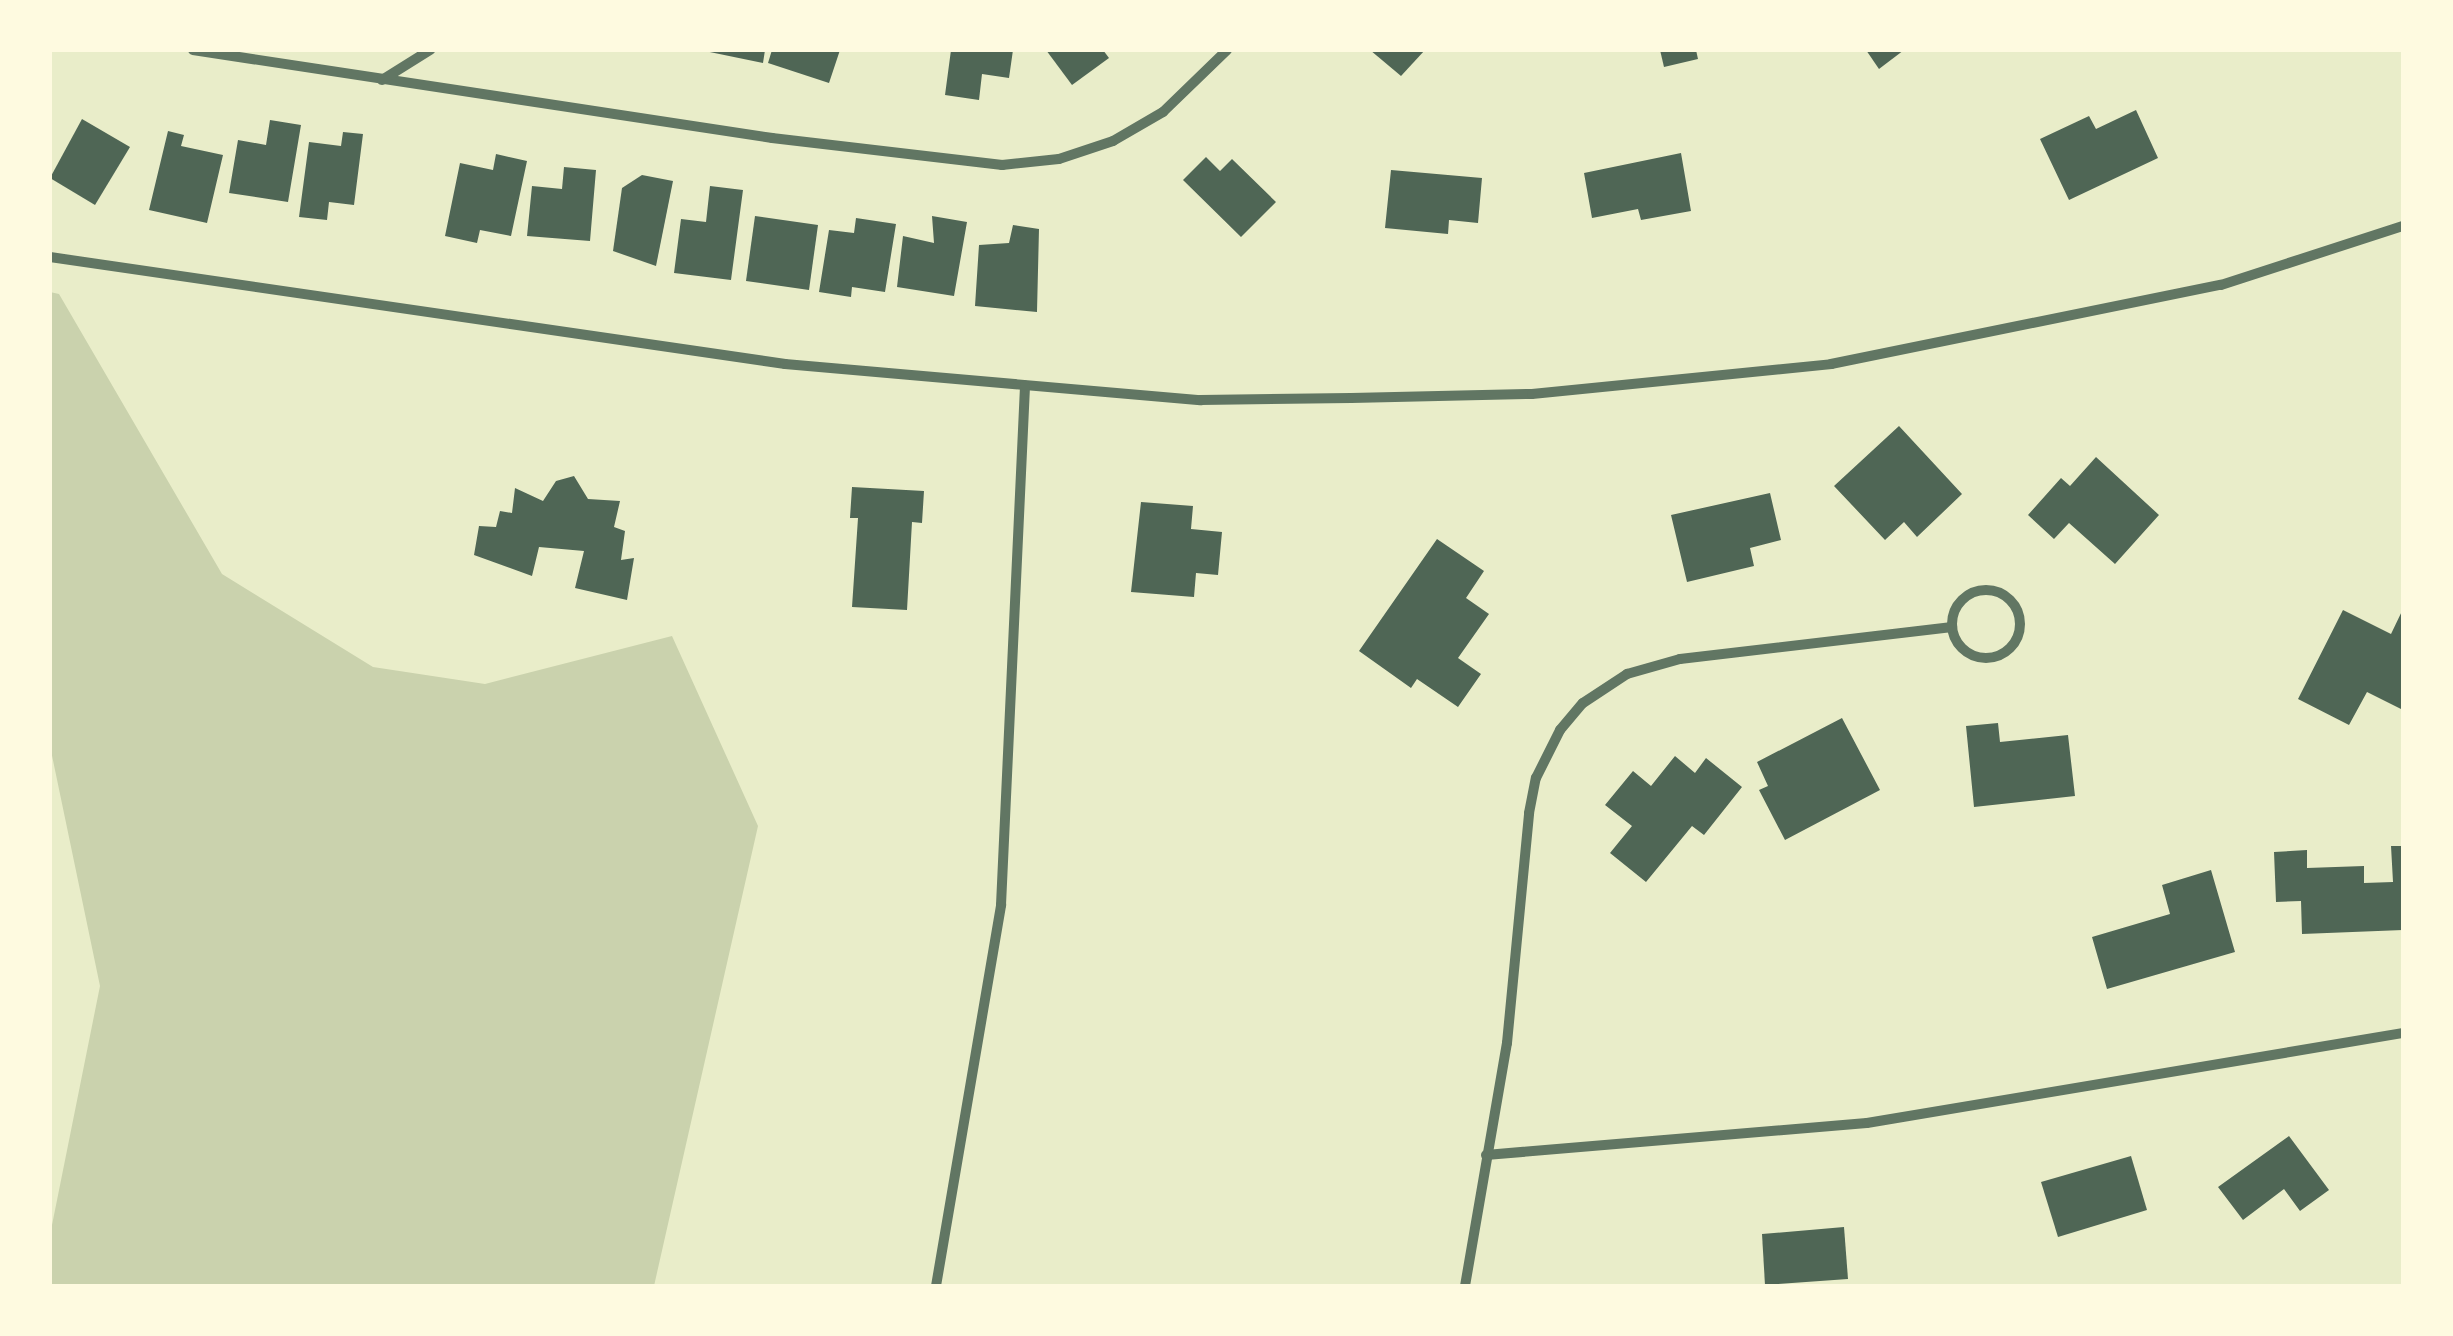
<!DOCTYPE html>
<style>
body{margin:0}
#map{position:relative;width:2453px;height:1336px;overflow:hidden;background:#e9edc9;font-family:"Exo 2",sans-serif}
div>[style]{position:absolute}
.green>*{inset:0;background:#cad2ad}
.building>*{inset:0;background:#4f6655}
.minor>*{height:10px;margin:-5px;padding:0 5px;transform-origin:5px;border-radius:5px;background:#617663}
.minor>.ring{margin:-5px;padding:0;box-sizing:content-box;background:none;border:10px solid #617663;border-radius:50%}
span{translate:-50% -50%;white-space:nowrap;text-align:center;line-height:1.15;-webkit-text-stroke:10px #fefae0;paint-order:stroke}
.frame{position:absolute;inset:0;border:52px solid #fefae0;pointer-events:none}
</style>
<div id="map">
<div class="green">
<i style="clip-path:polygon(50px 292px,59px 294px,222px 574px,373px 667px,485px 684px,672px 636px,758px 826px,654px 1286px,50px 1286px,50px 1235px,100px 986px,50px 746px)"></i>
</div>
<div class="building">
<i style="clip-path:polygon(700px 50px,765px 50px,763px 63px)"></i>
<i style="clip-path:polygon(772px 50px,840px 50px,829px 83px,768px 63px)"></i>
<i style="clip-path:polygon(951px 50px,1013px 50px,1009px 78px,982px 74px,979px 100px,945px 95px)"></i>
<i style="clip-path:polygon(1046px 50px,1103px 50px,1109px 58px,1072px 85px)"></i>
<i style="clip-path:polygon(1370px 50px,1425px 50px,1401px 76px)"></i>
<i style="clip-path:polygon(1660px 50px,1696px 50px,1698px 59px,1664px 67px)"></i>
<i style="clip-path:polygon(1866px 50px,1904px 50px,1879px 69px)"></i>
<i style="clip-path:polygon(2136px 110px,2158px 158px,2069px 200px,2040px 139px,2089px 116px,2096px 129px)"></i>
<i style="clip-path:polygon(82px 119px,130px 147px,95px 205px,50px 178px)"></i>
<i style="clip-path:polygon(270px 120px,301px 125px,288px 202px,229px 193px,238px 140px,266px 145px)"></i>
<i style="clip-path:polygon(168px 131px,184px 135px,181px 146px,223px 155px,207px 223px,149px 210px)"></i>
<i style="clip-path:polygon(343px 132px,363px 134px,354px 205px,329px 202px,327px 220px,299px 217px,309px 142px,341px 146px)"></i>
<i style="clip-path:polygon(1681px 153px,1691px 211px,1641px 220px,1638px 209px,1592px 218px,1584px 173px)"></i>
<i style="clip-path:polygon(496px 154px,527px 161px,511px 236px,480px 230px,477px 243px,445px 236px,460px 163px,493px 170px)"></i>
<i style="clip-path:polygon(1206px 157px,1220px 171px,1232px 159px,1276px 202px,1241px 237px,1183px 180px)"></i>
<i style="clip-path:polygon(564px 167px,596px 170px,590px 241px,527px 236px,532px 186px,562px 189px)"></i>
<i style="clip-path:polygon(1391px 170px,1482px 178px,1478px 223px,1449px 220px,1448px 234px,1385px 228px)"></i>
<i style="clip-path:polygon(642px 175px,673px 181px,656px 266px,613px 251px,622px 188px)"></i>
<i style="clip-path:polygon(710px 186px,743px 190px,731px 280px,674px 273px,681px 219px,706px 222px)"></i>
<i style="clip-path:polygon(755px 216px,818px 225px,809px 290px,746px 281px)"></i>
<i style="clip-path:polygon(932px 216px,967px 222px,954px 296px,897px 287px,903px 236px,934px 243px)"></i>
<i style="clip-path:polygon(856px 218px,896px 224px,885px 292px,852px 287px,851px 297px,819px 292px,829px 230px,854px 233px)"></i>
<i style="clip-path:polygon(1013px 225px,1039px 229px,1037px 312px,975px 306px,979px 245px,1009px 243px)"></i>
<i style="clip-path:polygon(1899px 426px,1962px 494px,1917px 537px,1904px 522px,1885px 540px,1834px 486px)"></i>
<i style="clip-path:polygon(2096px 457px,2159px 515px,2115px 564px,2069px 523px,2054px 539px,2028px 515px,2061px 478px,2070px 486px)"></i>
<i style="clip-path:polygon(574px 476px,588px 499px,620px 501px,614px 527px,625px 531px,621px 560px,634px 558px,627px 600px,575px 588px,584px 551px,539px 547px,532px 576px,474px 555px,479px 526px,496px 527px,500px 511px,512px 513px,515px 488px,543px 501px,556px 481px)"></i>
<i style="clip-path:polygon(852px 487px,924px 491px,922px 523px,912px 522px,907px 610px,852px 607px,858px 518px,850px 518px)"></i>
<i style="clip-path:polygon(1770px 493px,1781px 540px,1750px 548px,1754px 566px,1687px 582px,1671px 515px)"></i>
<i style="clip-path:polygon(1141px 502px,1193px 506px,1191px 529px,1222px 532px,1218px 575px,1196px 573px,1194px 597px,1131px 592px)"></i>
<i style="clip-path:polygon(1437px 539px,1484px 571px,1466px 598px,1489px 614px,1458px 658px,1481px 674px,1458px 707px,1417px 679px,1411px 688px,1359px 651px)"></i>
<i style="clip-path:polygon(2403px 609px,2403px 710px,2367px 692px,2349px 725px,2298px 699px,2343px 610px,2391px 634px)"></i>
<i style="clip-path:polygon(1842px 718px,1880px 790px,1785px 840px,1759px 790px,1768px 786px,1757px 762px)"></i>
<i style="clip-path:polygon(1998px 723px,2000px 742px,2068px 735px,2075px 796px,1974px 807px,1966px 726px)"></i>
<i style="clip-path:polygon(1675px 756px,1695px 773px,1706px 758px,1742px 787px,1704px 835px,1692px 826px,1646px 882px,1610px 853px,1632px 826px,1605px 805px,1633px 771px,1651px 786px)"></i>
<i style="clip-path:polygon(2391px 846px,2403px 846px,2403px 930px,2302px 934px,2301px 901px,2276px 902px,2274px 852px,2307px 850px,2307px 868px,2364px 866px,2364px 883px,2393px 882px)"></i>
<i style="clip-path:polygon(2211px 870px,2235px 952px,2107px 989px,2092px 937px,2170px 914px,2162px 885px)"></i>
<i style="clip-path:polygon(2289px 1136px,2329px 1190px,2300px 1211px,2284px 1189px,2243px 1220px,2218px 1187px)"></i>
<i style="clip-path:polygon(2131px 1156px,2147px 1210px,2058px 1237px,2041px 1182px)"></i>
<i style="clip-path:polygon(1844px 1227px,1848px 1279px,1765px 1285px,1762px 1234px)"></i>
</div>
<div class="minor">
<i style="left:193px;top:50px;width:586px;rotate:8.64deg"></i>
<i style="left:772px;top:138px;width:232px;rotate:6.7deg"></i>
<i style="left:1002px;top:165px;width:57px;rotate:-6deg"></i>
<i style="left:1059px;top:159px;width:57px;rotate:-18.4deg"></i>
<i style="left:1113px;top:141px;width:58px;rotate:-30.1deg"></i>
<i style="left:1163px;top:112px;width:89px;rotate:-44.1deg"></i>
<i style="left:382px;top:80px;width:57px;rotate:-32deg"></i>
<i style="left:50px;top:257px;width:743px;rotate:8.28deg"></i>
<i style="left:785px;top:364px;width:417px;rotate:5deg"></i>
<i style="left:1200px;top:400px;width:151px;rotate:-0.8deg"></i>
<i style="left:1351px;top:398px;width:181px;rotate:-1.3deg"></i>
<i style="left:1532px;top:394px;width:301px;rotate:-5.7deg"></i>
<i style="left:1831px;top:364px;width:398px;rotate:-11.5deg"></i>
<i style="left:2221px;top:285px;width:191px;rotate:-18deg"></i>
<i class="ring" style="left:1952px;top:590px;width:58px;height:58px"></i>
<i style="left:1486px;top:1155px;width:382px;rotate:-4.8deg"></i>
<i style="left:1867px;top:1123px;width:544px;rotate:-9.53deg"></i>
<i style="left:936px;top:1286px;width:387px;rotate:-80.3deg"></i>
<i style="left:1001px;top:905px;width:520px;rotate:-87.35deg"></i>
<i style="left:1465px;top:1286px;width:247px;rotate:-80.2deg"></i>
<i style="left:1507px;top:1043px;width:231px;rotate:-84.5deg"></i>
<i style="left:1529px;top:813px;width:36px;rotate:-79deg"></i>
<i style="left:1536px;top:778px;width:54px;rotate:-63.4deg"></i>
<i style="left:1560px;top:730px;width:35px;rotate:-50deg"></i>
<i style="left:1583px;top:703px;width:53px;rotate:-33.4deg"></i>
<i style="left:1627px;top:674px;width:55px;rotate:-15.8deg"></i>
<i style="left:1680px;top:659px;width:274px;rotate:-6.7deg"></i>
</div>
<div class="frame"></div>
</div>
